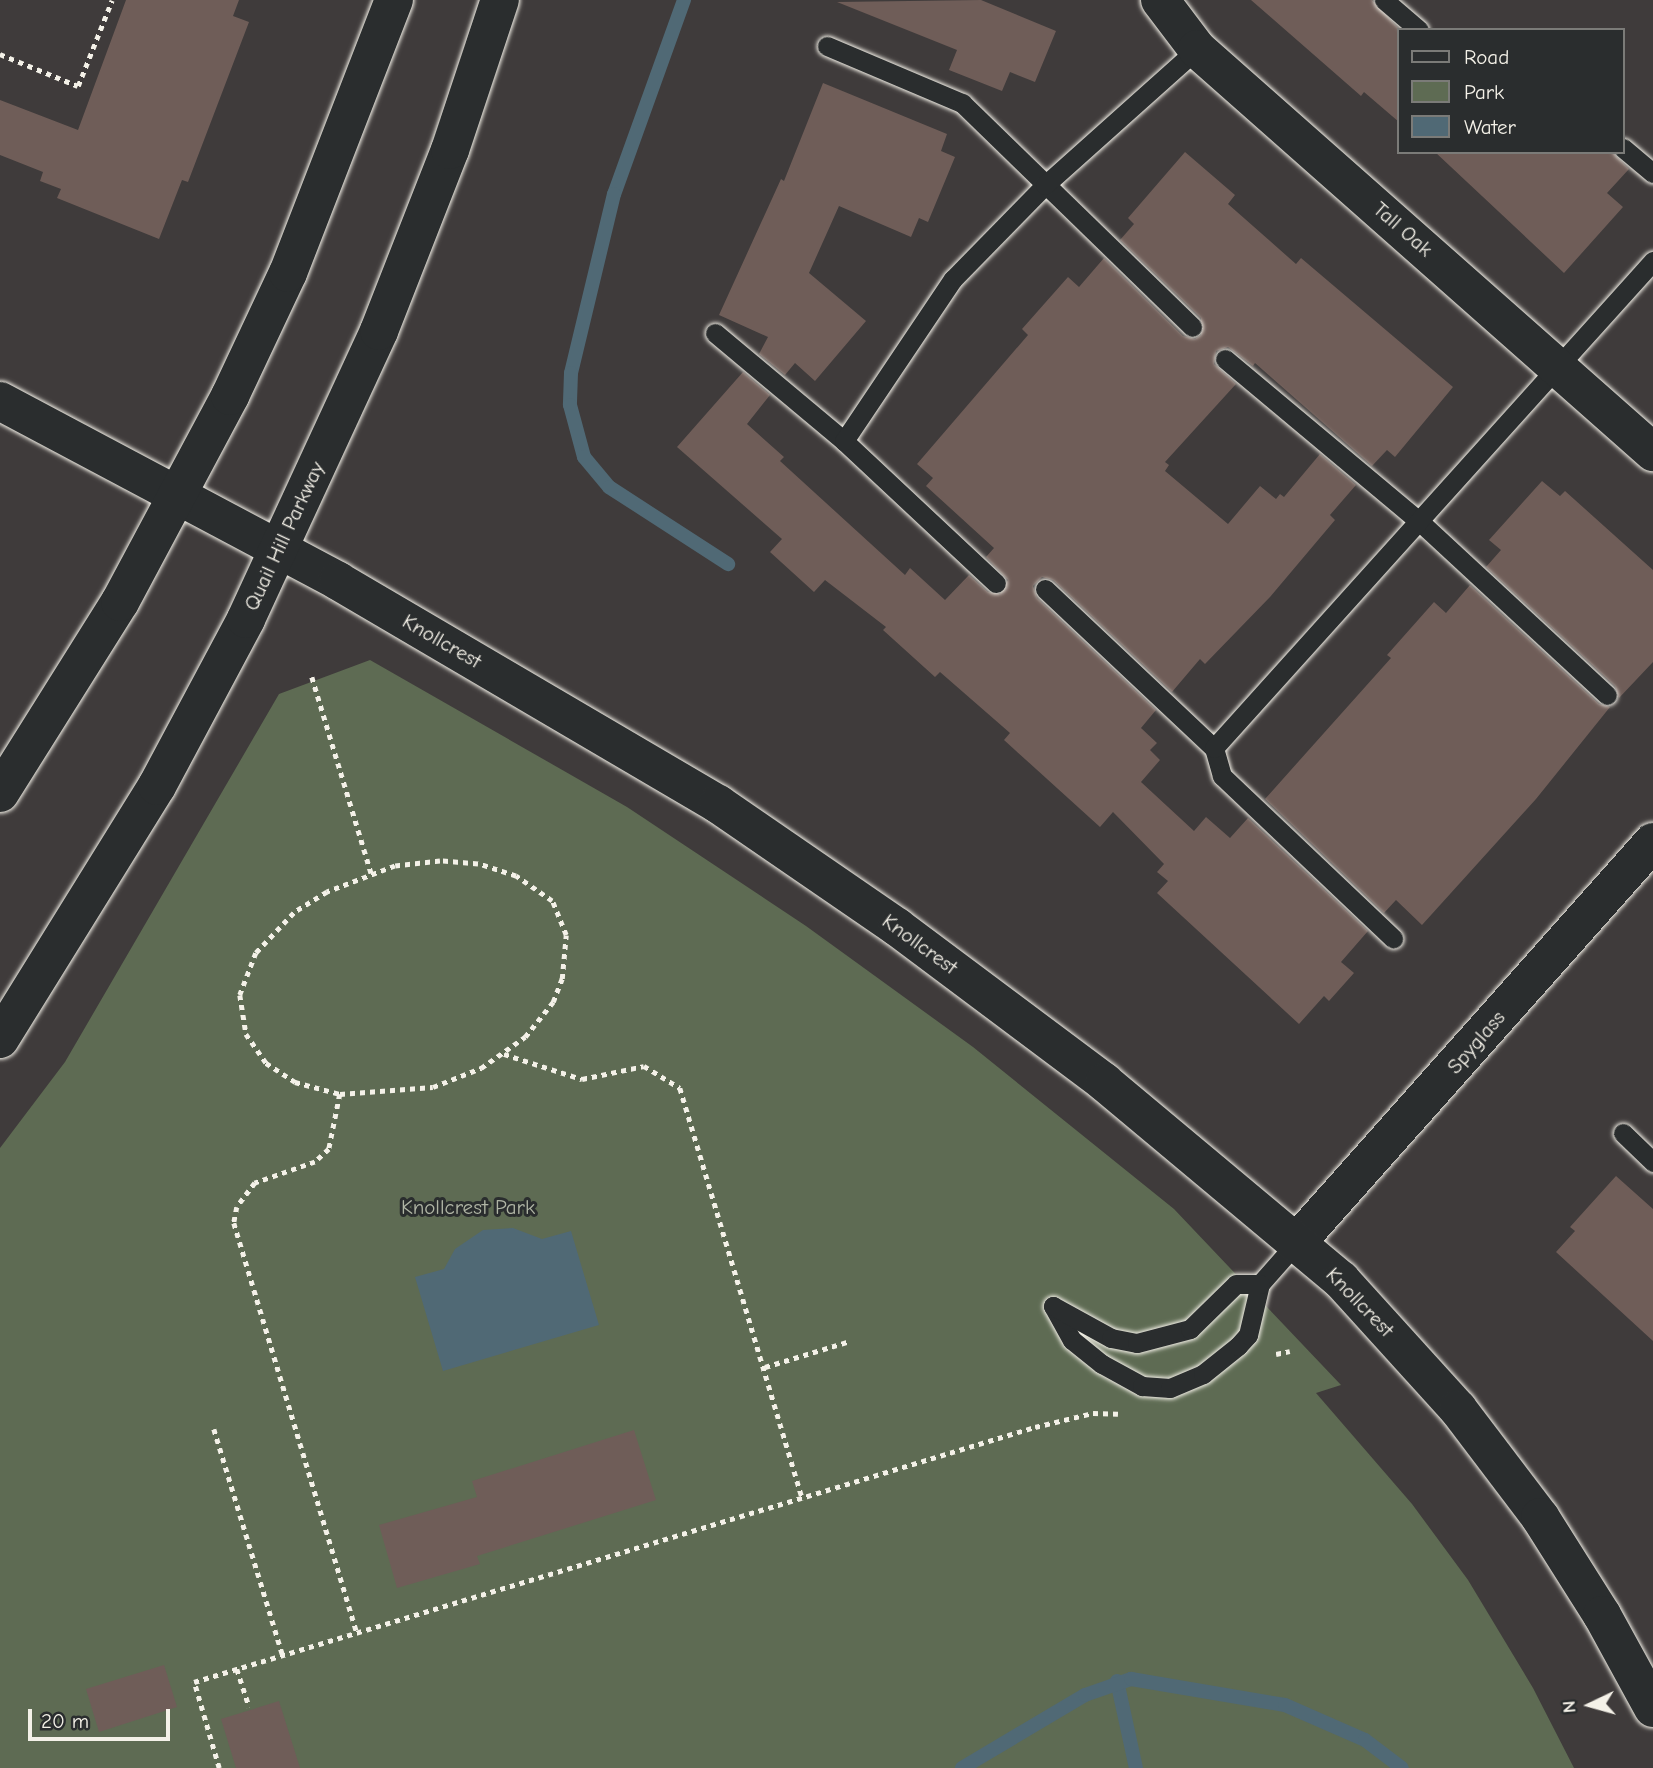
<!DOCTYPE html>
<style>
body{margin:0}
#map{position:relative;width:1653px;height:1768px;overflow:hidden;background:#3f3b3b;font-family:"Comic Neue",sans-serif}
div>[style]{position:absolute}
.green>*{inset:0;background:#5e6b53}
.water>*{inset:0;background:#506975}
.stream>*{height:14px;margin:-7px;padding:0 7px;transform-origin:7px;border-radius:7px;background:#506975}
.building>*{inset:0;background:#6f5d58}
.path>*{height:4.5px;margin-top:-2.25px;transform-origin:0;background:repeating-linear-gradient(90deg,#f4f1e8 0 5px,transparent 0 10px)}
.roads{filter:drop-shadow(0 0 2px #f4f1e8) drop-shadow(0 0 2px #f4f1e8)}
.service>*{height:19px;margin:-9.5px;padding:0 9.5px;transform-origin:9.5px;border-radius:9.5px;background:#2a2d2e}
.minor>*{height:38px;margin:-19px;padding:0 19px;transform-origin:19px;border-radius:19px;background:#2a2d2e}
.tertiary>*{height:38px;margin:-19px;padding:0 19px;transform-origin:19px;border-radius:19px;background:#2a2d2e}
.secondary>*{height:38px;margin:-19px;padding:0 19px;transform-origin:19px;border-radius:19px;background:#2a2d2e}
span{translate:-50% -50%;white-space:nowrap;text-align:center;line-height:1.15;-webkit-text-stroke:6px #2a2d2e;paint-order:stroke}
.street-label{font-size:21px;color:#f4f1e8}
.park-label{font-size:21px;color:#b0b5a5}
.legend{position:absolute;left:1397px;top:28px;width:228px;height:126px;box-sizing:border-box;background:#2a2d2e;border:2px solid #7b7b78;margin:0;padding:9px 12px;list-style:none;font-size:21px;color:#f4f1e8}
.legend li{display:flex;align-items:center;gap:14px;height:35px}
.legend b{width:35px;border:2px solid #7b7b78}
.north{position:absolute;left:1555px;top:1670px;width:70px;height:70px;-webkit-text-stroke:5px #2a2d2e;paint-order:stroke;rotate:265deg;font-size:19px;font-weight:700;line-height:28px;text-align:center;color:#f4f1e8}
.north::after{content:'';display:block;margin:auto;width:24px;height:32px;background:#f4f1e8;clip-path:polygon(50% 0,100% 100%,50% 72%,0 100%)}
.scale{position:absolute;left:28px;top:1709px;width:142px;height:32px;box-sizing:border-box;border:4px solid #f4f1e8;border-top:0;padding-left:9px;font-size:21px;line-height:24px;white-space:nowrap;color:#f4f1e8;-webkit-text-stroke:5px #2a2d2e;paint-order:stroke}
</style>
<div id="map">
<div class="green">
<i style="clip-path:polygon(370px 660px,627px 807px,806px 926px,973px 1047px,1174px 1209px,1341px 1385px,1316px 1393px,1412px 1504px,1468px 1580px,1533px 1688px,1574px 1768px,0 1768px,0 1148px,65px 1062px,279px 694px)"></i>
</div>
<div class="water">
<i style="clip-path:polygon(513px 1228px,542px 1239px,571px 1231px,599px 1325px,443px 1371px,415px 1277px,444px 1269px,455px 1249px,483px 1230px)"></i>
</div>
<div class="stream">
<i style="left:684px;top:0;width:206px;rotate:109.8deg"></i>
<i style="left:614px;top:194px;width:184px;rotate:103.5deg"></i>
<i style="left:571px;top:373px;width:32px;rotate:92deg"></i>
<i style="left:570px;top:405px;width:54px;rotate:74.9deg"></i>
<i style="left:584px;top:457px;width:39px;rotate:50deg"></i>
<i style="left:609px;top:487px;width:142px;rotate:32.9deg"></i>
<i style="left:1117px;top:1681px;width:89px;rotate:77.7deg"></i>
<i style="left:962px;top:1768px;width:143px;rotate:-30.7deg"></i>
<i style="left:1085px;top:1695px;width:49px;rotate:-19.2deg"></i>
<i style="left:1131px;top:1679px;width:156px;rotate:9.6deg"></i>
<i style="left:1285px;top:1705px;width:87px;rotate:23.6deg"></i>
<i style="left:1365px;top:1740px;width:46px;rotate:37.1deg"></i>
</div>
<div class="building">
<i style="clip-path:polygon(126px 0,239px 0,233px 16px,249px 22px,188px 182px,182px 180px,159px 239px,57px 198px,61px 189px,40px 181px,43px 172px,0 155px,0 100px,78px 130px)"></i>
<i style="clip-path:polygon(981px 0,1056px 31px,1035px 82px,1010px 72px,1002px 91px,949px 70px,957px 50px,837px 2px)"></i>
<i style="clip-path:polygon(1251px 0,1372px 0,1399px 29px,1399px 122px,1364px 92px,1361px 96px)"></i>
<i style="clip-path:polygon(823px 83px,947px 134px,941px 151px,955px 157px,928px 222px,919px 218px,911px 237px,839px 206px,809px 273px,866px 321px,815px 381px,795px 363px,785px 375px,759px 354px,768px 337px,719px 315px,781px 179px,784px 181px)"></i>
<i style="clip-path:polygon(1185px 152px,1235px 195px,1228px 204px,1296px 264px,1301px 258px,1453px 387px,1395px 457px,1387px 450px,1372px 466px,1255px 363px,1253px 366px,1228px 347px,1216px 351px,1214px 364px,1236px 384px,1165px 462px,1169px 465px,1165px 471px,1228px 524px,1260px 486px,1276px 499px,1280px 494px,1284px 497px,1320px 454px,1356px 485px,1330px 515px,1335px 520px,1270px 597px,1205px 664px,1200px 659px,1172px 692px,1053px 580px,1042px 577px,1033px 586px,1037px 598px,1156px 710px,1141px 728px,1157px 743px,1150px 750px,1160px 760px,1141px 782px,1194px 831px,1206px 817px,1230px 838px,1248px 818px,1368px 931px,1341px 962px,1354px 973px,1329px 1001px,1324px 996px,1299px 1024px,1157px 893px,1168px 881px,1157px 872px,1164px 864px,1113px 812px,1100px 827px,1004px 740px,1010px 733px,940px 672px,935px 677px,883px 630px,886px 627px,825px 580px,814px 592px,770px 552px,782px 539px,677px 447px,743px 372px,770px 395px,747px 424px,784px 457px,780px 461px,905px 575px,910px 568px,945px 600px,969px 575px,988px 592px,1000px 594px,1008px 580px,986px 557px,994px 548px,926px 486px,933px 478px,917px 464px,1028px 335px,1022px 329px,1068px 277px,1079px 287px,1104px 258px,1183px 336px,1195px 339px,1201px 335px,1201px 318px,1120px 240px,1134px 224px,1128px 218px)"></i>
<i style="clip-path:polygon(1435px 152px,1612px 152px,1629px 169px,1607px 193px,1623px 207px,1564px 273px)"></i>
<i style="clip-path:polygon(1542px 481px,1560px 496px,1565px 491px,1653px 570px,1653px 662px,1619px 698px,1615px 686px,1486px 567px,1501px 550px,1489px 540px)"></i>
<i style="clip-path:polygon(1470px 585px,1599px 704px,1610px 707px,1536px 799px,1422px 925px,1396px 900px,1384px 913px,1265px 799px,1391px 658px,1387px 655px,1434px 602px,1446px 613px)"></i>
<i style="clip-path:polygon(1616px 1176px,1653px 1209px,1653px 1341px,1556px 1252px,1575px 1231px,1570px 1227px)"></i>
<i style="clip-path:polygon(634px 1430px,656px 1500px,477px 1556px,480px 1564px,397px 1588px,379px 1525px,477px 1497px,472px 1481px)"></i>
<i style="clip-path:polygon(164px 1665px,177px 1707px,99px 1732px,86px 1689px)"></i>
<i style="clip-path:polygon(279px 1701px,300px 1768px,236px 1768px,221px 1719px)"></i>
</div>
<div class="path">
<i style="left:0;top:54px;width:84px;rotate:22.3deg"></i>
<i style="left:78px;top:86px;width:92px;rotate:-68.4deg"></i>
<i style="left:312px;top:677px;width:205px;rotate:73.2deg"></i>
<i style="left:504px;top:1054px;width:82px;rotate:17.8deg"></i>
<i style="left:582px;top:1079px;width:63px;rotate:-11.8deg"></i>
<i style="left:644px;top:1066px;width:42px;rotate:31.4deg"></i>
<i style="left:680px;top:1088px;width:430px;rotate:73.4deg"></i>
<i style="left:340px;top:1094px;width:93px;rotate:-4.3deg"></i>
<i style="left:433px;top:1087px;width:52px;rotate:-21.6deg"></i>
<i style="left:481px;top:1068px;width:54px;rotate:-35.2deg"></i>
<i style="left:525px;top:1037px;width:45px;rotate:-51.3deg"></i>
<i style="left:553px;top:1002px;width:25px;rotate:-69deg"></i>
<i style="left:562px;top:979px;width:44px;rotate:-84.8deg"></i>
<i style="left:566px;top:935px;width:37px;rotate:-112deg"></i>
<i style="left:552px;top:901px;width:44px;rotate:-145.2deg"></i>
<i style="left:516px;top:876px;width:40px;rotate:-162deg"></i>
<i style="left:478px;top:864px;width:38px;rotate:-175deg"></i>
<i style="left:440px;top:861px;width:45px;rotate:173.7deg"></i>
<i style="left:395px;top:866px;width:73px;rotate:159.1deg"></i>
<i style="left:327px;top:892px;width:39px;rotate:148deg"></i>
<i style="left:294px;top:913px;width:55px;rotate:133.5deg"></i>
<i style="left:256px;top:953px;width:45px;rotate:110.9deg"></i>
<i style="left:240px;top:995px;width:39px;rotate:81deg"></i>
<i style="left:246px;top:1034px;width:35px;rotate:55deg"></i>
<i style="left:266px;top:1063px;width:35px;rotate:33deg"></i>
<i style="left:295px;top:1082px;width:47px;rotate:14.9deg"></i>
<i style="left:340px;top:1094px;width:56px;rotate:101.3deg"></i>
<i style="left:329px;top:1149px;width:19px;rotate:137deg"></i>
<i style="left:315px;top:1162px;width:64px;rotate:160.7deg"></i>
<i style="left:255px;top:1183px;width:30px;rotate:127deg"></i>
<i style="left:237px;top:1207px;width:16px;rotate:101deg"></i>
<i style="left:234px;top:1223px;width:429px;rotate:73.3deg"></i>
<i style="left:1276px;top:1354px;width:14px;rotate:-12deg"></i>
<i style="left:765px;top:1367px;width:86px;rotate:-17deg"></i>
<i style="left:214px;top:1429px;width:237px;rotate:73.1deg"></i>
<i style="left:237px;top:1669px;width:40px;rotate:72deg"></i>
<i style="left:219px;top:1768px;width:90px;rotate:-106.2deg"></i>
<i style="left:194px;top:1682px;width:879px;rotate:-16.87deg"></i>
<i style="left:1035px;top:1427px;width:60px;rotate:-13.6deg"></i>
<i style="left:1093px;top:1413px;width:25px;rotate:2deg"></i>
</div>
<div class="roads">
<div class="service">
<i style="left:1384px;top:0;width:46px;rotate:40.6deg"></i>
<i style="left:827px;top:46px;width:147px;rotate:22.9deg"></i>
<i style="left:962px;top:103px;width:321px;rotate:44.2deg"></i>
<i style="left:1623px;top:148px;width:39px;rotate:40deg"></i>
<i style="left:715px;top:333px;width:168px;rotate:39.9deg"></i>
<i style="left:844px;top:441px;width:208px;rotate:43.1deg"></i>
<i style="left:1225px;top:359px;width:253px;rotate:39.9deg"></i>
<i style="left:1419px;top:521px;width:256px;rotate:42.8deg"></i>
<i style="left:844px;top:441px;width:195px;rotate:-56.1deg"></i>
<i style="left:953px;top:279px;width:132px;rotate:-45.6deg"></i>
<i style="left:1045px;top:185px;width:204px;rotate:-41.8deg"></i>
<i style="left:1045px;top:589px;width:232px;rotate:43.3deg"></i>
<i style="left:1214px;top:748px;width:29px;rotate:74deg"></i>
<i style="left:1222px;top:776px;width:236px;rotate:43.5deg"></i>
<i style="left:1214px;top:748px;width:656px;rotate:-47.97deg"></i>
<i style="left:1623px;top:1133px;width:42px;rotate:44deg"></i>
<i style="left:1053px;top:1306px;width:39px;rotate:61deg"></i>
<i style="left:1072px;top:1340px;width:38px;rotate:39deg"></i>
<i style="left:1102px;top:1364px;width:46px;rotate:28.8deg"></i>
<i style="left:1142px;top:1386px;width:28px;rotate:4deg"></i>
<i style="left:1170px;top:1388px;width:36px;rotate:-23deg"></i>
<i style="left:1203px;top:1374px;width:45px;rotate:-38.7deg"></i>
<i style="left:1238px;top:1346px;width:15px;rotate:-48deg"></i>
<i style="left:1248px;top:1335px;width:52px;rotate:-76.8deg"></i>
<i style="left:1260px;top:1284px;width:57px;rotate:-48.5deg"></i>
<i style="left:1053px;top:1306px;width:66px;rotate:28.9deg"></i>
<i style="left:1111px;top:1338px;width:26px;rotate:11deg"></i>
<i style="left:1137px;top:1343px;width:55px;rotate:-14.8deg"></i>
<i style="left:1190px;top:1329px;width:64px;rotate:-44.4deg"></i>
<i style="left:1236px;top:1284px;width:24px"></i>
</div>
<div class="minor">
<i style="left:1160px;top:0;width:61px;rotate:52.9deg"></i>
<i style="left:1197px;top:49px;width:609px;rotate:41.47deg"></i>
<i style="left:1298px;top:1241px;width:534px;rotate:-48.34deg"></i>
</div>
<div class="tertiary">
<i style="left:0;top:401px;width:383px;rotate:28deg"></i>
<i style="left:338px;top:581px;width:441px;rotate:30.4deg"></i>
<i style="left:718px;top:804px;width:217px;rotate:34.5deg"></i>
<i style="left:897px;top:927px;width:259px;rotate:36.8deg"></i>
<i style="left:1104px;top:1082px;width:309px;rotate:39.9deg"></i>
<i style="left:1341px;top:1280px;width:174px;rotate:47.8deg"></i>
<i style="left:1458px;top:1409px;width:136px;rotate:52.8deg"></i>
<i style="left:1540px;top:1517px;width:116px;rotate:57.7deg"></i>
<i style="left:1602px;top:1615px;width:106px;rotate:61.3deg"></i>
</div>
<div class="secondary">
<i style="left:0;top:793px;width:226px;rotate:-57.9deg"></i>
<i style="left:120px;top:602px;width:234px;rotate:-61.9deg"></i>
<i style="left:230px;top:396px;width:136px;rotate:-64.8deg"></i>
<i style="left:288px;top:273px;width:293px;rotate:-68.8deg"></i>
<i style="left:0;top:1039px;width:298px;rotate:-58.2deg"></i>
<i style="left:157px;top:786px;width:189px;rotate:-61.9deg"></i>
<i style="left:246px;top:619px;width:317px;rotate:-65.2deg"></i>
<i style="left:379px;top:331px;width:194px;rotate:-68.6deg"></i>
<i style="left:450px;top:150px;width:158px;rotate:-71.6deg"></i>
</div>
</div>
<div class="street-label">
<span style="left:1403px;top:229px;rotate:41deg">Tall Oak</span>
<span style="left:284px;top:536px;rotate:-65deg">Quail Hill Parkway</span>
<span style="left:442px;top:641px;rotate:30deg">Knollcrest</span>
<span style="left:920px;top:944px;rotate:36deg">Knollcrest</span>
<span style="left:1476px;top:1042px;rotate:-49deg">Spyglass</span>
<span style="left:1360px;top:1302px;rotate:46deg">Knollcrest</span>
</div>
<div class="park-label">
<span style="left:468px;top:1207px">Knollcrest Park</span>
</div>
<ul class="legend">
<li><b style="height:9px;background:#2a2d2e"></b>Road</li>
<li><b style="height:19px;background:#5e6b53"></b>Park</li>
<li><b style="height:19px;background:#506975"></b>Water</li>
</ul>
<div class="north">N</div>
<div class="scale">20 m</div>
</div>
